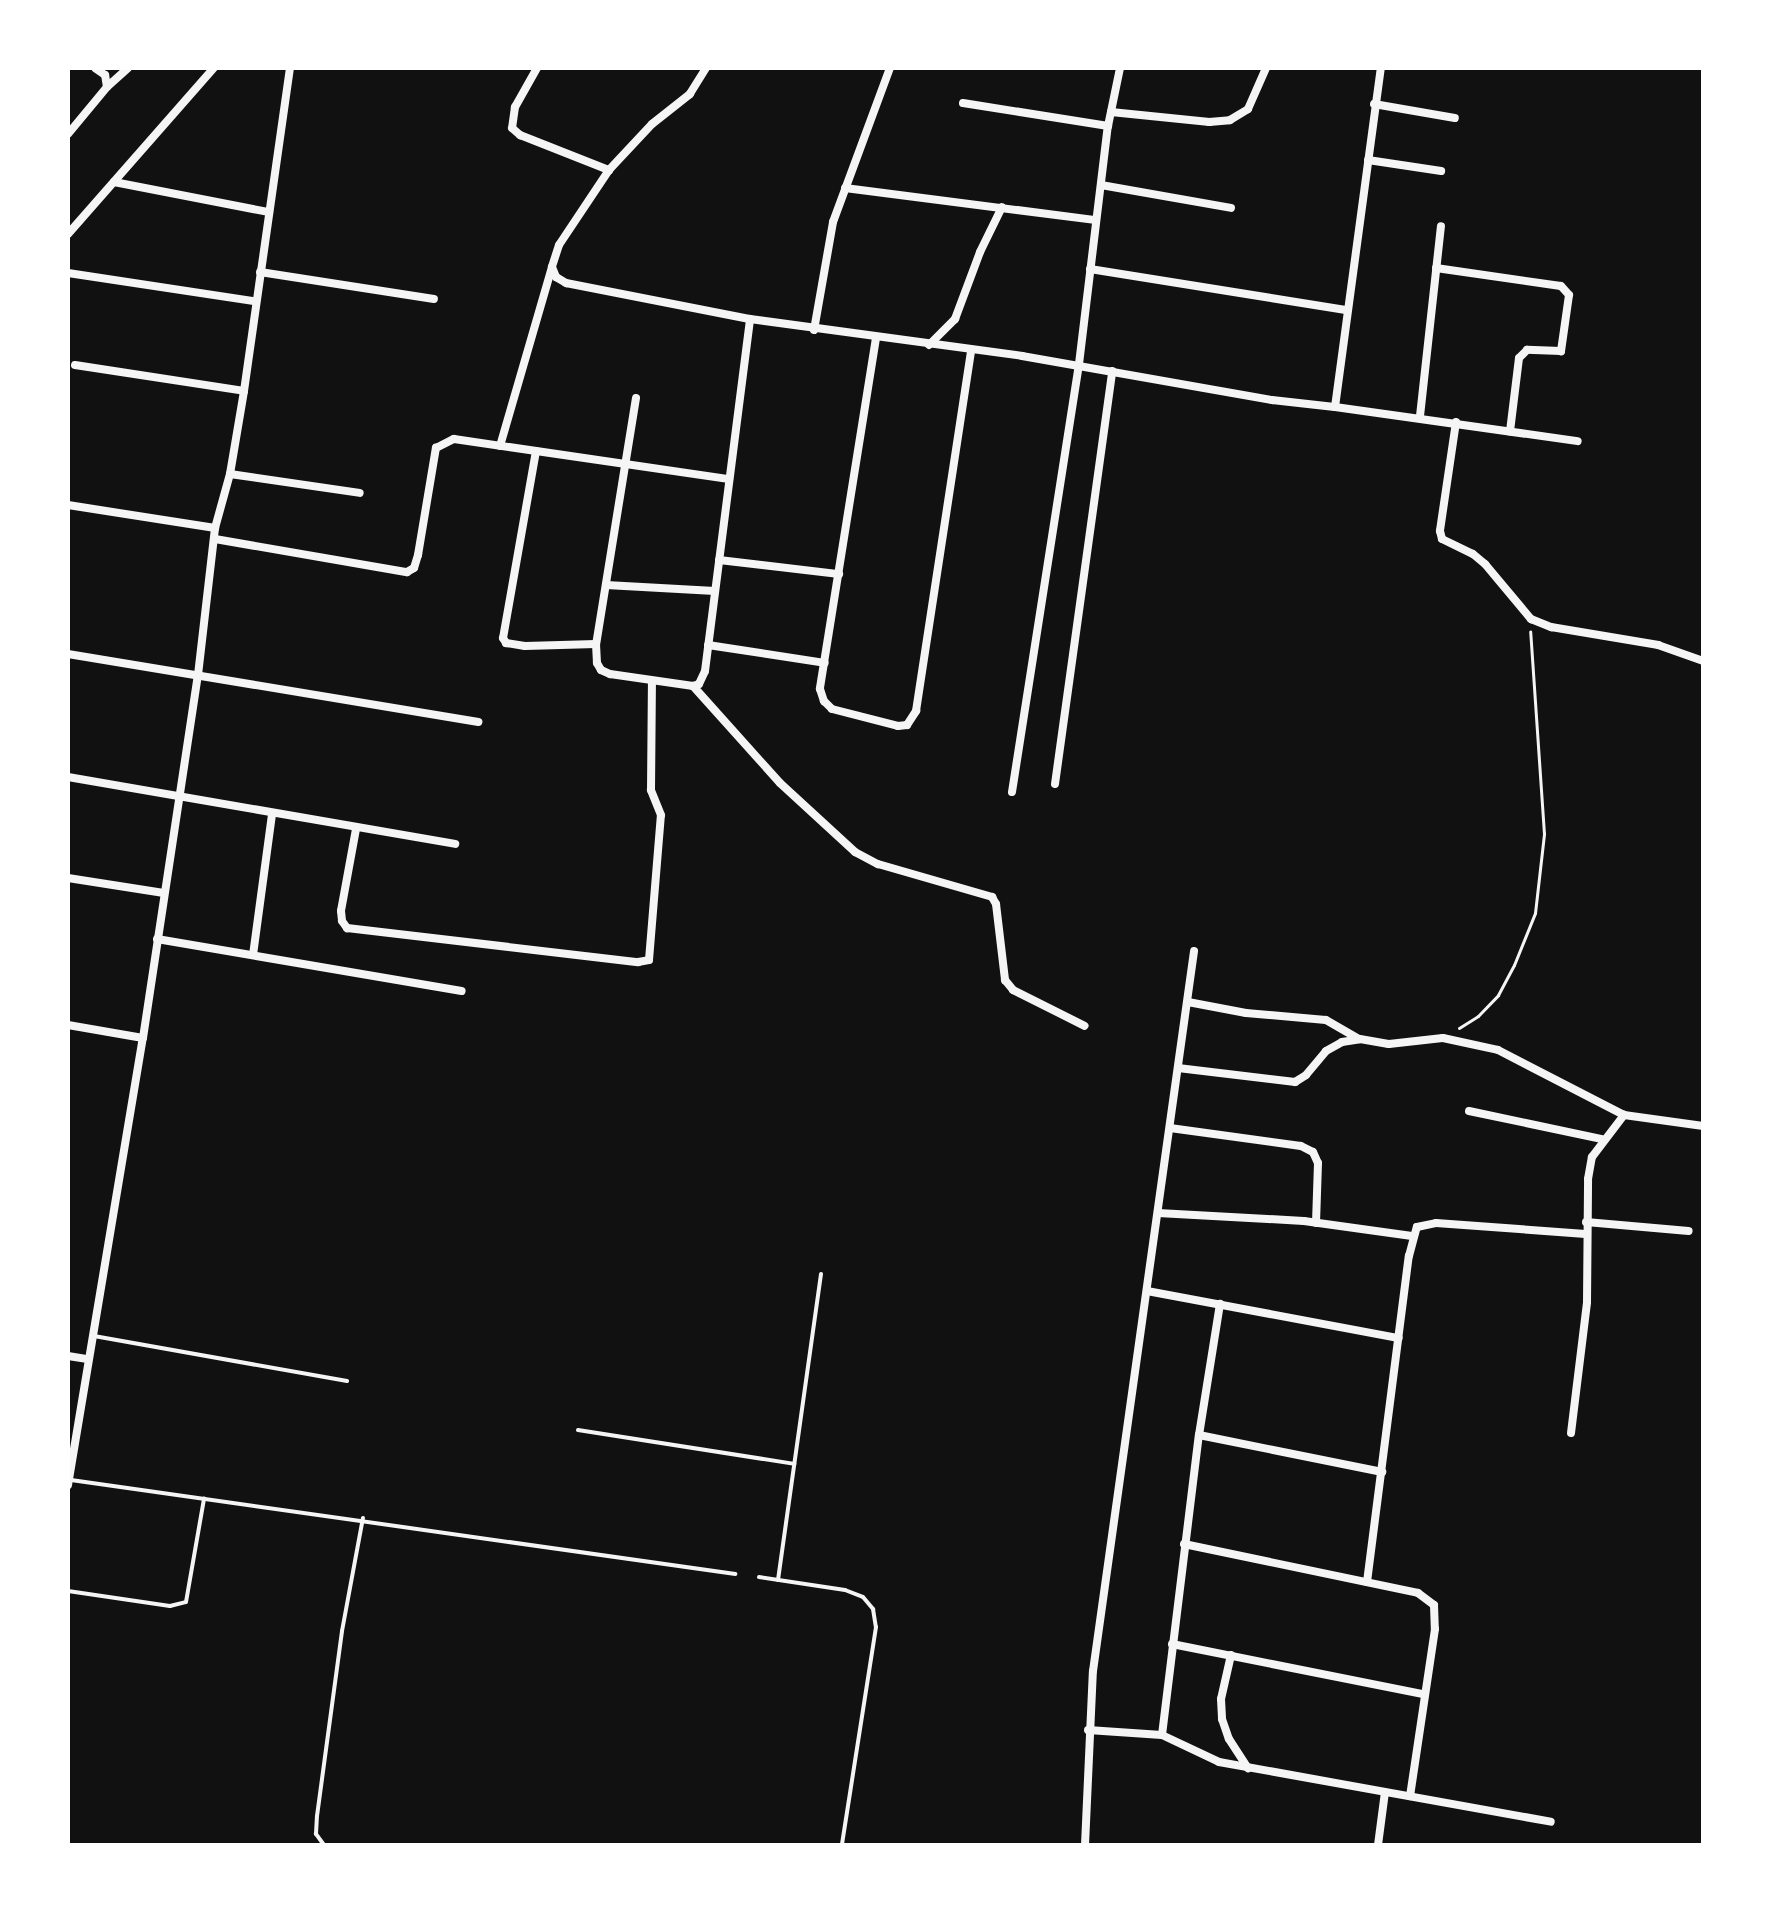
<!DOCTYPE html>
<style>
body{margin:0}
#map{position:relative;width:1771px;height:1913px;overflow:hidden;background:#111;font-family:Spectral,serif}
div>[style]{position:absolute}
.path>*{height:3px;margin:-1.5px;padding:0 1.5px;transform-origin:1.5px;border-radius:1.5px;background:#f5f5f5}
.service>*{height:4px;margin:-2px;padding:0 2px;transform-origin:2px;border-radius:2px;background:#f5f5f5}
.minor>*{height:8px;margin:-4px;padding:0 4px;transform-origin:4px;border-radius:4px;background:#f5f5f5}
span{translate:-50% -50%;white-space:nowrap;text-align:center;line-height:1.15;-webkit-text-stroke:8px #fff;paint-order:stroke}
.frame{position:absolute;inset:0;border:70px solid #fff;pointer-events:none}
</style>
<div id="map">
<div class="path">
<i style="left:1459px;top:1028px;width:22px;rotate:-32deg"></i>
<i style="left:1478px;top:1016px;width:29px;rotate:-46deg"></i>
<i style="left:1498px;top:995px;width:34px;rotate:-62deg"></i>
<i style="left:1514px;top:965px;width:56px;rotate:-68deg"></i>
<i style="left:1535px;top:913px;width:80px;rotate:-83.5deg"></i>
<i style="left:1544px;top:834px;width:203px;rotate:-93.9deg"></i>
</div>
<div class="service">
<i style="left:94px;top:1336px;width:257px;rotate:10.1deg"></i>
<i style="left:578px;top:1430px;width:219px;rotate:8.9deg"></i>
<i style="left:71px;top:1480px;width:671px;rotate:8.06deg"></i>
<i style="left:759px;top:1577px;width:87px;rotate:8.6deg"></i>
<i style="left:845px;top:1590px;width:19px;rotate:21deg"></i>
<i style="left:863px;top:1597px;width:16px;rotate:50deg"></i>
<i style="left:873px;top:1609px;width:18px;rotate:81deg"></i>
<i style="left:876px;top:1627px;width:221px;rotate:98.9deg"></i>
<i style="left:778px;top:1580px;width:309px;rotate:-82deg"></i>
<i style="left:68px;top:1591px;width:103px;rotate:8.4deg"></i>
<i style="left:170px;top:1606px;width:16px;rotate:-14deg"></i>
<i style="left:186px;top:1602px;width:105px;rotate:-80.1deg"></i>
<i style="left:324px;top:1845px;width:14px;rotate:-126deg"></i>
<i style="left:316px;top:1834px;width:18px;rotate:-87deg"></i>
<i style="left:317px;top:1816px;width:187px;rotate:-82.3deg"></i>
<i style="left:342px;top:1631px;width:115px;rotate:-79.5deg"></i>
</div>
<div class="minor">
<i style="left:537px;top:68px;width:45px;rotate:119.4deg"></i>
<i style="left:515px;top:107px;width:21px;rotate:98deg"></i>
<i style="left:512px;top:128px;width:11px;rotate:41deg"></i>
<i style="left:520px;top:135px;width:96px;rotate:21.5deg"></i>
<i style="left:706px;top:68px;width:31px;rotate:122deg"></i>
<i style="left:690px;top:94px;width:48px;rotate:141.7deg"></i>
<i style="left:652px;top:124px;width:63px;rotate:133.1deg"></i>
<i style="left:609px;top:170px;width:90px;rotate:123.7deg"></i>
<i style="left:559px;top:245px;width:23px;rotate:108deg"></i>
<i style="left:552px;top:267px;width:11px;rotate:68deg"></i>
<i style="left:556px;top:277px;width:12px;rotate:31deg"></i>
<i style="left:566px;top:283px;width:187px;rotate:11.1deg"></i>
<i style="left:108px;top:86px;width:27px;rotate:-42deg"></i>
<i style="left:963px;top:103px;width:147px;rotate:9deg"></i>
<i style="left:1374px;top:104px;width:82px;rotate:9.8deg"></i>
<i style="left:1111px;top:112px;width:99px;rotate:5.8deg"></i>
<i style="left:1209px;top:122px;width:21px;rotate:-5deg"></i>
<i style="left:1230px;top:120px;width:21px;rotate:-31deg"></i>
<i style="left:1248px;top:109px;width:45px;rotate:-66.3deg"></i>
<i style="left:68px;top:134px;width:61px;rotate:-50.3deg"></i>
<i style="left:107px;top:87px;width:12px;rotate:-99deg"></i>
<i style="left:105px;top:75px;width:12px;rotate:-145deg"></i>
<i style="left:1368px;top:160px;width:74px;rotate:8.6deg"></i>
<i style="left:114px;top:182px;width:158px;rotate:11deg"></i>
<i style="left:1101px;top:185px;width:132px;rotate:10deg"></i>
<i style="left:845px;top:188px;width:253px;rotate:7.3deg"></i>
<i style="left:68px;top:234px;width:221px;rotate:-48.7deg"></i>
<i style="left:1436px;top:268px;width:126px;rotate:8.2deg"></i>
<i style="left:1561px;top:286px;width:12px;rotate:48deg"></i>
<i style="left:1569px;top:295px;width:57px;rotate:98.1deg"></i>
<i style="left:1561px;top:351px;width:34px;rotate:-178deg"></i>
<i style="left:1527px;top:350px;width:11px;rotate:135deg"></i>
<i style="left:1519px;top:358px;width:74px;rotate:97deg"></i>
<i style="left:1090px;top:269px;width:259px;rotate:9.1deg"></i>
<i style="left:260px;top:272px;width:176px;rotate:8.8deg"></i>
<i style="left:68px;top:273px;width:188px;rotate:8.6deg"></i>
<i style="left:814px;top:330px;width:110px;rotate:-80deg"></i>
<i style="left:833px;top:222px;width:164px;rotate:-69.7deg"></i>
<i style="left:876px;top:338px;width:355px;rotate:99.1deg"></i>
<i style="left:820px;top:689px;width:13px;rotate:72deg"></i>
<i style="left:824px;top:701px;width:11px;rotate:45deg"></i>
<i style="left:832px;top:709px;width:68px;rotate:14.4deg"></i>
<i style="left:898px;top:726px;width:9px;rotate:-6deg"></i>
<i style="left:907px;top:725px;width:17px;rotate:-57deg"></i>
<i style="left:916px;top:711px;width:365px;rotate:-81.3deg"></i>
<i style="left:929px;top:345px;width:37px;rotate:-45deg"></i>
<i style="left:955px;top:319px;width:72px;rotate:-69.5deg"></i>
<i style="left:980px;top:252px;width:50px;rotate:-63.9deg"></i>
<i style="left:75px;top:365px;width:171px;rotate:8.7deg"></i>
<i style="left:636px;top:398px;width:249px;rotate:99.2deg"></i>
<i style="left:596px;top:644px;width:19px;rotate:87deg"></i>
<i style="left:597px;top:663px;width:8px;rotate:60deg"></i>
<i style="left:601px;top:670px;width:10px;rotate:24deg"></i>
<i style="left:610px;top:674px;width:84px;rotate:8.2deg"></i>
<i style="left:693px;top:686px;width:6px;rotate:-18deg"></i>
<i style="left:699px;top:684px;width:14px;rotate:-65deg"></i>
<i style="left:705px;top:671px;width:355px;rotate:-82.7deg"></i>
<i style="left:750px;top:319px;width:275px;rotate:7.7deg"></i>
<i style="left:1022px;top:356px;width:254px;rotate:10deg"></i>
<i style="left:1272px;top:400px;width:63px;rotate:6.3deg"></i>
<i style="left:1335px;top:407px;width:342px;rotate:-82.3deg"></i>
<i style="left:1335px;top:407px;width:245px;rotate:8deg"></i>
<i style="left:1420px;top:416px;width:191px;rotate:-83.7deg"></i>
<i style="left:1456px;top:422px;width:110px;rotate:98.4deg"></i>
<i style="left:1440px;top:531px;width:8px;rotate:76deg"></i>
<i style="left:1442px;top:539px;width:34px;rotate:26deg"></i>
<i style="left:1473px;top:554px;width:16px;rotate:40deg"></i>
<i style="left:1485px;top:564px;width:72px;rotate:50.1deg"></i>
<i style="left:1531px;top:619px;width:22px;rotate:22deg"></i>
<i style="left:1551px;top:627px;width:109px;rotate:9.5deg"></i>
<i style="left:1658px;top:645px;width:48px;rotate:19.6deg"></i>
<i style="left:500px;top:446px;width:186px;rotate:-73.8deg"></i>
<i style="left:536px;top:451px;width:190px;rotate:100deg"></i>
<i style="left:503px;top:638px;width:6px;rotate:59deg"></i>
<i style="left:506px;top:643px;width:19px;rotate:9deg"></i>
<i style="left:525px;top:646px;width:71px;rotate:-1.6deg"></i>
<i style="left:230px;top:474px;width:131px;rotate:8.3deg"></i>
<i style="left:68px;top:505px;width:149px;rotate:8.9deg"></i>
<i style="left:215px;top:539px;width:195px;rotate:9.8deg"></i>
<i style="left:407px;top:572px;width:8px;rotate:-30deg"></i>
<i style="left:414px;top:568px;width:14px;rotate:-73deg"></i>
<i style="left:418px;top:555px;width:109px;rotate:-80.5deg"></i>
<i style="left:436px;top:448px;width:20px;rotate:-27deg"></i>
<i style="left:454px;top:439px;width:278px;rotate:8.3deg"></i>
<i style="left:719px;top:560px;width:121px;rotate:6.7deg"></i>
<i style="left:606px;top:585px;width:109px;rotate:3.2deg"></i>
<i style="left:708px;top:645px;width:118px;rotate:8.7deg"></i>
<i style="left:68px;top:654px;width:416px;rotate:9.4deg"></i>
<i style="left:693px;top:686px;width:130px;rotate:48.1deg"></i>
<i style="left:780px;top:783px;width:102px;rotate:42.6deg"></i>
<i style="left:855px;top:852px;width:26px;rotate:28deg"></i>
<i style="left:878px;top:864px;width:119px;rotate:16.1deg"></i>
<i style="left:992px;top:897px;width:8px;rotate:60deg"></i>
<i style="left:996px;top:904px;width:77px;rotate:83.2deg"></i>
<i style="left:1005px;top:980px;width:13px;rotate:51deg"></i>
<i style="left:1013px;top:990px;width:80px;rotate:26.6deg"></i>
<i style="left:68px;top:777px;width:393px;rotate:9.8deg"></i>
<i style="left:1055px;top:784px;width:417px;rotate:-82.1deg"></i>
<i style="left:1012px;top:792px;width:433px;rotate:-81.1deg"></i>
<i style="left:1079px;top:364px;width:240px;rotate:-83.1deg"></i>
<i style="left:1108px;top:126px;width:59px;rotate:-78.3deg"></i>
<i style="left:356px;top:829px;width:83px;rotate:100.4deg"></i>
<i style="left:341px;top:911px;width:10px;rotate:84deg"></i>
<i style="left:342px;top:921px;width:9px;rotate:54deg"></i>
<i style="left:347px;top:928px;width:293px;rotate:6.7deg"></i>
<i style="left:638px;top:962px;width:11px;rotate:-10deg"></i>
<i style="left:649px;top:960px;width:145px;rotate:-85.3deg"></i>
<i style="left:661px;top:815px;width:27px;rotate:-112deg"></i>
<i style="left:651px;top:790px;width:108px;rotate:-89.5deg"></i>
<i style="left:68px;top:878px;width:97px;rotate:8.9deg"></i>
<i style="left:157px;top:939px;width:309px;rotate:9.7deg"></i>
<i style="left:253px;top:955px;width:142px;rotate:-82.3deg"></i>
<i style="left:1188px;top:1002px;width:59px;rotate:10.7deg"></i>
<i style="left:1246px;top:1013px;width:80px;rotate:5deg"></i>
<i style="left:1326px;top:1020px;width:38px;rotate:30deg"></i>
<i style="left:68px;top:1025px;width:76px;rotate:9.8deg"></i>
<i style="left:1178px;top:1068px;width:118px;rotate:6.8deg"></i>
<i style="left:1295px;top:1082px;width:13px;rotate:-32deg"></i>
<i style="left:1306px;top:1075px;width:31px;rotate:-50deg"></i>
<i style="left:1326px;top:1051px;width:18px;rotate:-29deg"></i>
<i style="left:1342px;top:1042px;width:18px;rotate:-9deg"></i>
<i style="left:1360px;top:1039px;width:29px;rotate:10deg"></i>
<i style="left:1389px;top:1044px;width:54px;rotate:-6.3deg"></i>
<i style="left:1443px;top:1038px;width:56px;rotate:12.3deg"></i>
<i style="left:1498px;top:1050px;width:142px;rotate:27.3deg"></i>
<i style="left:1624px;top:1115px;width:80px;rotate:7.9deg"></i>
<i style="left:1469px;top:1111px;width:136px;rotate:11.9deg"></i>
<i style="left:1170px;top:1128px;width:132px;rotate:7.8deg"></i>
<i style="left:1301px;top:1146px;width:13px;rotate:27deg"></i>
<i style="left:1313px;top:1152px;width:12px;rotate:66deg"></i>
<i style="left:1318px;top:1163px;width:60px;rotate:91.9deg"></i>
<i style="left:1158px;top:1213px;width:146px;rotate:3.1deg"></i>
<i style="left:1304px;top:1221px;width:109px;rotate:7.9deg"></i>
<i style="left:1586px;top:1222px;width:103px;rotate:5deg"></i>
<i style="left:1147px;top:1291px;width:256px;rotate:10.6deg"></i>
<i style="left:68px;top:1356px;width:20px;rotate:9deg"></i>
<i style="left:1571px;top:1433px;width:132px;rotate:-83deg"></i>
<i style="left:1587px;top:1302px;width:123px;rotate:-89.5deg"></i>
<i style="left:1588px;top:1179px;width:22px;rotate:-80deg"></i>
<i style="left:1592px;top:1157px;width:53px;rotate:-52.7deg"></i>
<i style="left:1199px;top:1435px;width:133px;rotate:-80.9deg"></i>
<i style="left:68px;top:1485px;width:453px;rotate:-80.5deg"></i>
<i style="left:143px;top:1038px;width:367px;rotate:-81.4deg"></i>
<i style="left:198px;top:675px;width:148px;rotate:-83.4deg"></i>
<i style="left:215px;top:528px;width:56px;rotate:-74.5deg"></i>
<i style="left:230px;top:474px;width:84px;rotate:-80.4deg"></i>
<i style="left:244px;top:391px;width:326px;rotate:-81.9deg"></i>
<i style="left:1184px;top:1544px;width:239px;rotate:11.8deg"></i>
<i style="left:1418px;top:1593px;width:20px;rotate:37deg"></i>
<i style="left:1434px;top:1605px;width:24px;rotate:88deg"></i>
<i style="left:1435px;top:1629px;width:169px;rotate:98.5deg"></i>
<i style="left:1367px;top:1582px;width:329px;rotate:-82.7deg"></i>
<i style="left:1409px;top:1256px;width:30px;rotate:-75deg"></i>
<i style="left:1417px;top:1227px;width:19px;rotate:-12deg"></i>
<i style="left:1436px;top:1223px;width:150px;rotate:4.2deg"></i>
<i style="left:1172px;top:1644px;width:256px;rotate:11.3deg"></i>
<i style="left:1231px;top:1655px;width:45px;rotate:102.8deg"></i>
<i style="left:1221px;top:1699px;width:20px;rotate:87deg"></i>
<i style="left:1222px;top:1719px;width:21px;rotate:71deg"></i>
<i style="left:1229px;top:1739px;width:35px;rotate:57deg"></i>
<i style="left:1088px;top:1730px;width:74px;rotate:3.9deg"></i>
<i style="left:1162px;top:1735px;width:63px;rotate:25.3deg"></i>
<i style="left:1219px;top:1762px;width:337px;rotate:10.2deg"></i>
<i style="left:1162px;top:1735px;width:302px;rotate:-83deg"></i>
<i style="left:1199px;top:1435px;width:187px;rotate:11.4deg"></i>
<i style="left:1085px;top:1845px;width:174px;rotate:-87.4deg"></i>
<i style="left:1093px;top:1671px;width:727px;rotate:-82.01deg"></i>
<i style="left:1378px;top:1845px;width:53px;rotate:-82.5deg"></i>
</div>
<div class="frame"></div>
</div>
